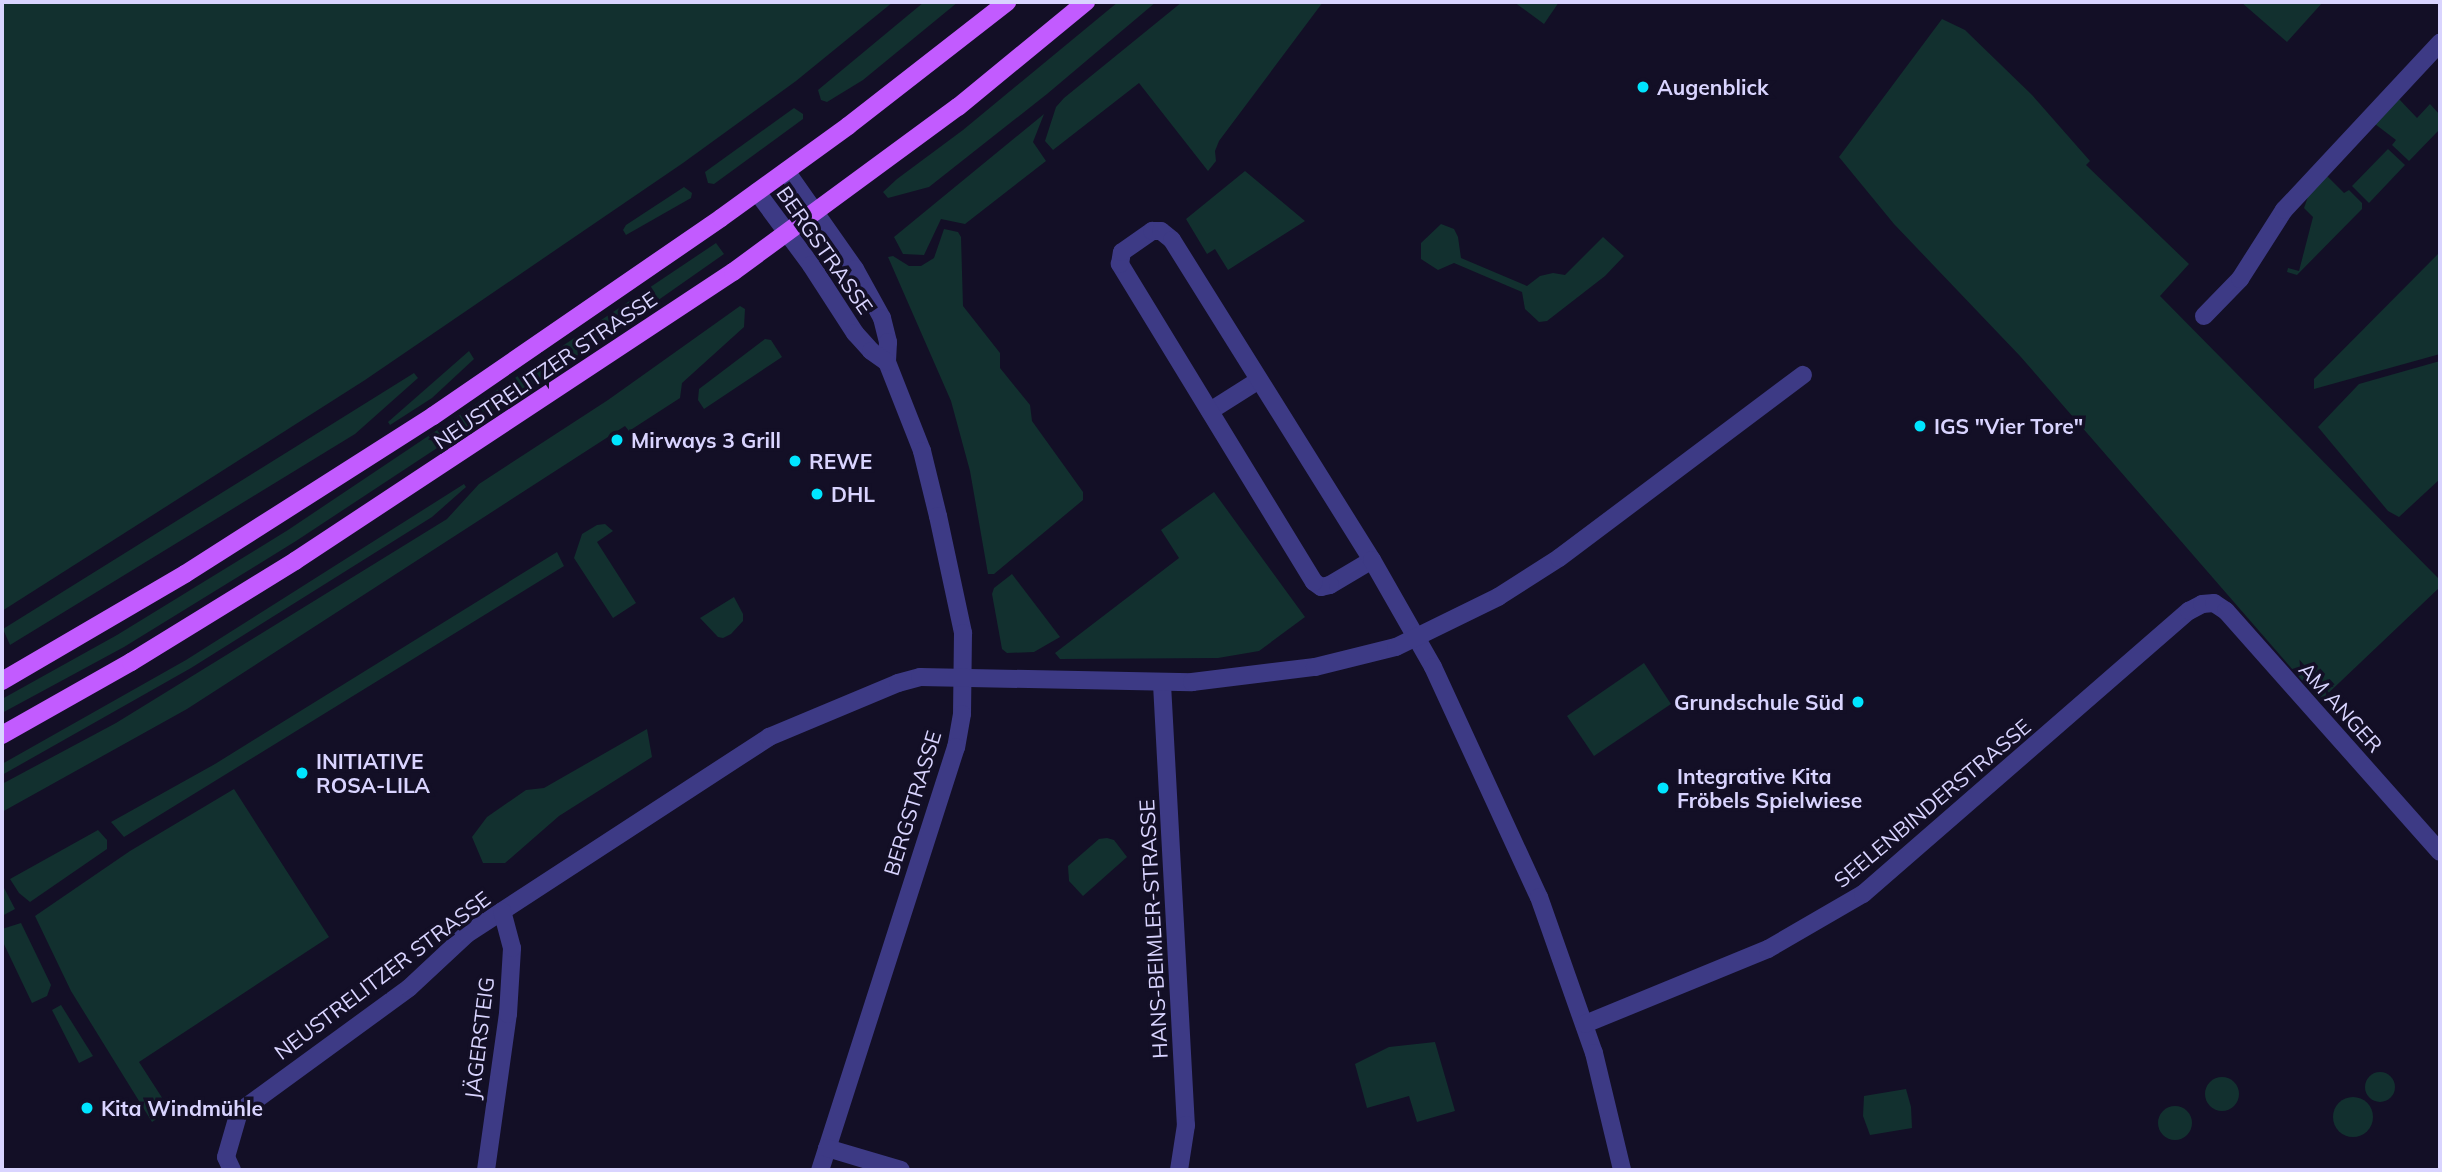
<!DOCTYPE html>
<meta charset="utf-8">
<style>
body{margin:0}
#map{position:relative;width:2442px;height:1172px;overflow:hidden;background:#130f26;font-family:Mulish,sans-serif}
div>[style]{position:absolute}
.green>*{inset:0;background:#12302f}
.round{border-radius:50%}
.minor>*{height:18px;margin:-9px;padding:0 9px;transform-origin:9px;border-radius:9px;background:#3d3a85}
.major>*{height:18px;margin:-9px;padding:0 9px;transform-origin:9px;border-radius:9px;background:#c25bff}
.dots>*{width:19px;height:19px;translate:-50% -50%;box-sizing:border-box;border:4px solid #130f26;border-radius:50%}
span{translate:-50% -50%;white-space:nowrap;text-align:center;line-height:1.15;-webkit-text-stroke:7px #130f26;paint-order:stroke}
.poi-label{font-size:21px;color:#d9d4ff;font-weight:700}
.left{translate:0 -50%;text-align:left}
.right{translate:-100% -50%;text-align:right}
.street-label{font-size:21px;color:#d9d4ff}
.frame{position:absolute;inset:0;border:4px solid #d9d4ff;pointer-events:none}
</style>
<div id="map">
<div class="green">
<i style="clip-path:polygon(2px 2px,893px 2px,796px 81px,683px 163px,365px 380px,2px 611px)"></i>
<i style="clip-path:polygon(924px 2px,958px 2px,863px 80px,827px 102px,821px 100px,818px 90px)"></i>
<i style="clip-path:polygon(1118px 2px,1156px 2px,1047px 94px,929px 187px,888px 198px,883px 192px,897px 179px,963px 130px)"></i>
<i style="clip-path:polygon(1182px 2px,1323px 2px,1219px 141px,1215px 151px,1216px 161px,1208px 171px,1139px 83px,1053px 150px,1045px 141px,1056px 107px,1064px 98px)"></i>
<i style="clip-path:polygon(1514px 2px,1559px 2px,1544px 24px)"></i>
<i style="clip-path:polygon(2241px 2px,2323px 2px,2287px 42px)"></i>
<i style="clip-path:polygon(1942px 19px,1965px 30px,2032px 95px,2090px 161px,2086px 165px,2189px 264px,2160px 296px,2439px 579px,2440px 587px,2320px 701px,2020px 356px,1894px 224px,1839px 157px)"></i>
<i style="clip-path:polygon(2399px 99px,2417px 118px,2430px 104px,2440px 115px,2440px 129px,2409px 161px,2392px 145px,2396px 140px,2375px 124px)"></i>
<i style="clip-path:polygon(794px 108px,803px 114px,803px 119px,714px 184px,708px 183px,705px 172px)"></i>
<i style="clip-path:polygon(1044px 114px,1033px 142px,1046px 161px,965px 224px,941px 219px,924px 255px,903px 254px,894px 237px)"></i>
<i style="clip-path:polygon(2388px 149px,2405px 165px,2369px 203px,2352px 186px)"></i>
<i style="clip-path:polygon(1245px 171px,1305px 221px,1228px 270px,1215px 249px,1207px 254px,1186px 219px)"></i>
<i style="clip-path:polygon(2326px 175px,2344px 193px,2349px 190px,2362px 203px,2362px 209px,2297px 275px,2287px 272px,2288px 268px,2299px 271px,2313px 217px,2304px 208px,2310px 191px)"></i>
<i style="clip-path:polygon(684px 187px,692px 193px,691px 198px,626px 235px,623px 230px,626px 225px)"></i>
<i style="clip-path:polygon(1441px 224px,1454px 229px,1458px 237px,1461px 258px,1527px 286px,1540px 276px,1553px 273px,1565px 275px,1603px 237px,1624px 256px,1605px 276px,1547px 321px,1539px 322px,1525px 309px,1522px 292px,1454px 263px,1438px 270px,1421px 259px,1421px 243px)"></i>
<i style="clip-path:polygon(944px 229px,958px 232px,961px 237px,963px 306px,1000px 353px,1000px 368px,1030px 405px,1032px 421px,1083px 492px,1083px 500px,994px 574px,988px 574px,970px 471px,951px 401px,888px 257px,893px 256px,909px 266px,921px 266px,934px 258px)"></i>
<i style="clip-path:polygon(716px 243px,724px 254px,607px 336px,296px 541px,124px 647px,2px 713px,2px 699px,117px 635px,288px 530px)"></i>
<i style="clip-path:polygon(2440px 252px,2440px 354px,2314px 389px,2314px 379px)"></i>
<i style="clip-path:polygon(740px 306px,745px 309px,744px 327px,682px 383px,680px 398px,629px 431px,625px 426px,187px 709px,2px 812px,2px 784px,116px 723px,447px 519px,479px 484px,608px 400px)"></i>
<i style="clip-path:polygon(765px 339px,771px 340px,782px 357px,704px 409px,698px 400px,699px 389px)"></i>
<i style="clip-path:polygon(469px 351px,474px 359px,432px 398px,390px 425px,388px 422px)"></i>
<i style="clip-path:polygon(2440px 361px,2440px 479px,2399px 517px,2388px 511px,2318px 427px,2359px 384px)"></i>
<i style="clip-path:polygon(414px 373px,418px 378px,355px 434px,10px 645px,3px 629px)"></i>
<i style="clip-path:polygon(464px 484px,466px 487px,432px 517px,191px 668px,2px 775px,2px 764px,186px 660px)"></i>
<i style="clip-path:polygon(1214px 492px,1305px 617px,1259px 651px,1218px 658px,1060px 659px,1055px 653px,1179px 558px,1161px 530px)"></i>
<i style="clip-path:polygon(605px 524px,613px 531px,597px 542px,636px 603px,613px 618px,574px 558px,582px 534px,597px 525px)"></i>
<i style="clip-path:polygon(557px 552px,564px 566px,124px 837px,111px 822px,215px 764px)"></i>
<i style="clip-path:polygon(1012px 574px,1060px 637px,1034px 652px,1007px 653px,1002px 649px,992px 594px,994px 588px)"></i>
<i style="clip-path:polygon(734px 597px,743px 614px,743px 621px,731px 634px,723px 638px,718px 637px,700px 618px)"></i>
<i style="clip-path:polygon(1644px 663px,1671px 704px,1594px 756px,1567px 716px)"></i>
<i style="clip-path:polygon(647px 729px,652px 757px,559px 816px,505px 863px,483px 863px,472px 837px,487px 817px,526px 790px,544px 788px)"></i>
<i style="clip-path:polygon(234px 789px,329px 937px,139px 1062px,170px 1110px,152px 1122px,71px 991px,35px 916px,130px 851px)"></i>
<i style="clip-path:polygon(98px 830px,107px 840px,107px 849px,30px 902px,19px 893px,10px 879px)"></i>
<i style="clip-path:polygon(1107px 838px,1114px 840px,1127px 857px,1083px 896px,1069px 881px,1068px 866px,1099px 839px)"></i>
<i style="clip-path:polygon(2px 884px,15px 909px,2px 916px)"></i>
<i style="clip-path:polygon(21px 923px,51px 985px,47px 996px,32px 1003px,2px 940px,2px 929px)"></i>
<i style="clip-path:polygon(61px 1005px,93px 1056px,79px 1063px,52px 1010px)"></i>
<i style="clip-path:polygon(1435px 1042px,1455px 1111px,1417px 1122px,1409px 1096px,1367px 1108px,1355px 1064px,1389px 1047px)"></i>
<i class="round" style="left:2365px;top:1072px;width:30px;height:30px"></i>
<i class="round" style="left:2205px;top:1077px;width:34px;height:34px"></i>
<i style="clip-path:polygon(1906px 1089px,1911px 1107px,1912px 1128px,1870px 1135px,1863px 1116px,1864px 1096px)"></i>
<i class="round" style="left:2333px;top:1097px;width:40px;height:40px"></i>
<i class="round" style="left:2158px;top:1106px;width:34px;height:34px"></i>
</div>
<div class="minor">
<i style="left:786px;top:171px;width:120px;rotate:54.9deg"></i>
<i style="left:855px;top:269px;width:56px;rotate:61.1deg"></i>
<i style="left:882px;top:318px;width:25px;rotate:76deg"></i>
<i style="left:888px;top:342px;width:20px;rotate:93deg"></i>
<i style="left:887px;top:362px;width:96px;rotate:68.5deg"></i>
<i style="left:922px;top:451px;width:67px;rotate:76.2deg"></i>
<i style="left:938px;top:516px;width:120px;rotate:77.9deg"></i>
<i style="left:963px;top:633px;width:81px;rotate:90.7deg"></i>
<i style="left:962px;top:714px;width:34px;rotate:100deg"></i>
<i style="left:956px;top:747px;width:444px;rotate:107.8deg"></i>
<i style="left:757px;top:192px;width:91px;rotate:53.5deg"></i>
<i style="left:811px;top:265px;width:81px;rotate:57.1deg"></i>
<i style="left:855px;top:333px;width:24px;rotate:48deg"></i>
<i style="left:871px;top:351px;width:19px;rotate:35deg"></i>
<i style="left:2204px;top:316px;width:52px;rotate:-45.8deg"></i>
<i style="left:2240px;top:279px;width:82px;rotate:-57.5deg"></i>
<i style="left:2284px;top:210px;width:229px;rotate:-47deg"></i>
<i style="left:1210px;top:411px;width:58px;rotate:-32.3deg"></i>
<i style="left:1372px;top:560px;width:49px;rotate:149.2deg"></i>
<i style="left:1330px;top:585px;width:9px;rotate:167deg"></i>
<i style="left:1321px;top:587px;width:9px;rotate:-144deg"></i>
<i style="left:1314px;top:582px;width:373px;rotate:-121.4deg"></i>
<i style="left:1120px;top:264px;width:12px;rotate:-81deg"></i>
<i style="left:1122px;top:252px;width:37px;rotate:-35deg"></i>
<i style="left:1152px;top:231px;width:9px"></i>
<i style="left:1161px;top:231px;width:14px;rotate:39deg"></i>
<i style="left:1172px;top:240px;width:377px;rotate:58deg"></i>
<i style="left:1372px;top:560px;width:123px;rotate:60.3deg"></i>
<i style="left:1433px;top:667px;width:253px;rotate:65.3deg"></i>
<i style="left:1539px;top:897px;width:165px;rotate:70.6deg"></i>
<i style="left:1594px;top:1053px;width:120px;rotate:76.5deg"></i>
<i style="left:1162px;top:684px;width:442px;rotate:86.9deg"></i>
<i style="left:1186px;top:1125px;width:46px;rotate:98.8deg"></i>
<i style="left:1585px;top:1024px;width:198px;rotate:-22.3deg"></i>
<i style="left:1768px;top:949px;width:110px;rotate:-30.1deg"></i>
<i style="left:1863px;top:894px;width:432px;rotate:-41deg"></i>
<i style="left:2189px;top:611px;width:15px;rotate:-28deg"></i>
<i style="left:2202px;top:604px;width:12px;rotate:-5deg"></i>
<i style="left:2214px;top:603px;width:14px;rotate:34deg"></i>
<i style="left:2226px;top:611px;width:322px;rotate:48.4deg"></i>
<i style="left:827px;top:1148px;width:77px;rotate:16.6deg"></i>
<i style="left:232px;top:1170px;width:14px;rotate:-115deg"></i>
<i style="left:226px;top:1157px;width:47px;rotate:-73.9deg"></i>
<i style="left:239px;top:1112px;width:210px;rotate:-36.1deg"></i>
<i style="left:409px;top:988px;width:79px;rotate:-43deg"></i>
<i style="left:467px;top:934px;width:361px;rotate:-33.1deg"></i>
<i style="left:769px;top:737px;width:140px;rotate:-22.7deg"></i>
<i style="left:898px;top:683px;width:23px;rotate:-15deg"></i>
<i style="left:920px;top:677px;width:272px;rotate:1.1deg"></i>
<i style="left:1192px;top:682px;width:124px;rotate:-7deg"></i>
<i style="left:1315px;top:667px;width:83px;rotate:-13.9deg"></i>
<i style="left:1396px;top:647px;width:114px;rotate:-26.1deg"></i>
<i style="left:1498px;top:597px;width:72px;rotate:-32.6deg"></i>
<i style="left:1559px;top:558px;width:305px;rotate:-36.9deg"></i>
<i style="left:486px;top:1170px;width:158px;rotate:-82deg"></i>
<i style="left:508px;top:1014px;width:66px;rotate:-86.5deg"></i>
<i style="left:512px;top:948px;width:38px;rotate:-105deg"></i>
</div>
<div class="major">
<i style="left:2px;top:681px;width:212px;rotate:-30.3deg"></i>
<i style="left:185px;top:574px;width:294px;rotate:-32.5deg"></i>
<i style="left:433px;top:416px;width:349px;rotate:-34.5deg"></i>
<i style="left:721px;top:218px;width:157px;rotate:-35.9deg"></i>
<i style="left:848px;top:126px;width:202px;rotate:-37.9deg"></i>
<i style="left:2px;top:735px;width:148px;rotate:-29.5deg"></i>
<i style="left:131px;top:662px;width:193px;rotate:-31.6deg"></i>
<i style="left:295px;top:561px;width:525px;rotate:-33.42deg"></i>
<i style="left:733px;top:272px;width:279px;rotate:-36.3deg"></i>
<i style="left:958px;top:107px;width:166px;rotate:-39.4deg"></i>
</div>
<div class="dots">
<i style="left:1643px;top:87px;background:#00e5ff"></i>
<i style="left:1920px;top:426px;background:#00e5ff"></i>
<i style="left:617px;top:440px;background:#00e5ff"></i>
<i style="left:795px;top:461px;background:#00e5ff"></i>
<i style="left:817px;top:494px;background:#00e5ff"></i>
<i style="left:1858px;top:702px;background:#00e5ff"></i>
<i style="left:302px;top:773px;background:#00e5ff"></i>
<i style="left:1663px;top:788px;background:#00e5ff"></i>
<i style="left:87px;top:1108px;background:#00e5ff"></i>
</div>
<div class="poi-label">
<span class="left" style="left:1657px;top:87px">Augenblick</span>
<span class="left" style="left:1934px;top:426px">IGS "Vier Tore"</span>
<span class="left" style="left:631px;top:440px">Mirways 3 Grill</span>
<span class="left" style="left:809px;top:461px">REWE</span>
<span class="left" style="left:831px;top:494px">DHL</span>
<span class="right" style="left:1844px;top:702px">Grundschule Süd</span>
<span class="left" style="left:316px;top:773px">INITIATIVE<br>ROSA-LILA</span>
<span class="left" style="left:1677px;top:788px">Integrative Kita<br>Fröbels Spielwiese</span>
<span class="left" style="left:101px;top:1108px">Kita Windmühle</span>
</div>
<div class="street-label">
<span style="left:825px;top:250px;rotate:55deg">BERGSTRASSE</span>
<span style="left:545px;top:370px;rotate:-34deg">NEUSTRELITZER STRASSE</span>
<span style="left:2341px;top:707px;rotate:48deg">AM ANGER</span>
<span style="left:912px;top:803px;rotate:-73deg">BERGSTRASSE</span>
<span style="left:1932px;top:803px;rotate:-40deg">SEELENBINDERSTRASSE</span>
<span style="left:1153px;top:929px;rotate:-93deg">HANS-BEIMLER-STRASSE</span>
<span style="left:382px;top:975px;rotate:-37deg">NEUSTRELITZER STRASSE</span>
<span style="left:479px;top:1038px;rotate:-83deg">JÄGERSTEIG</span>
</div>
<div class="frame"></div>
</div>
